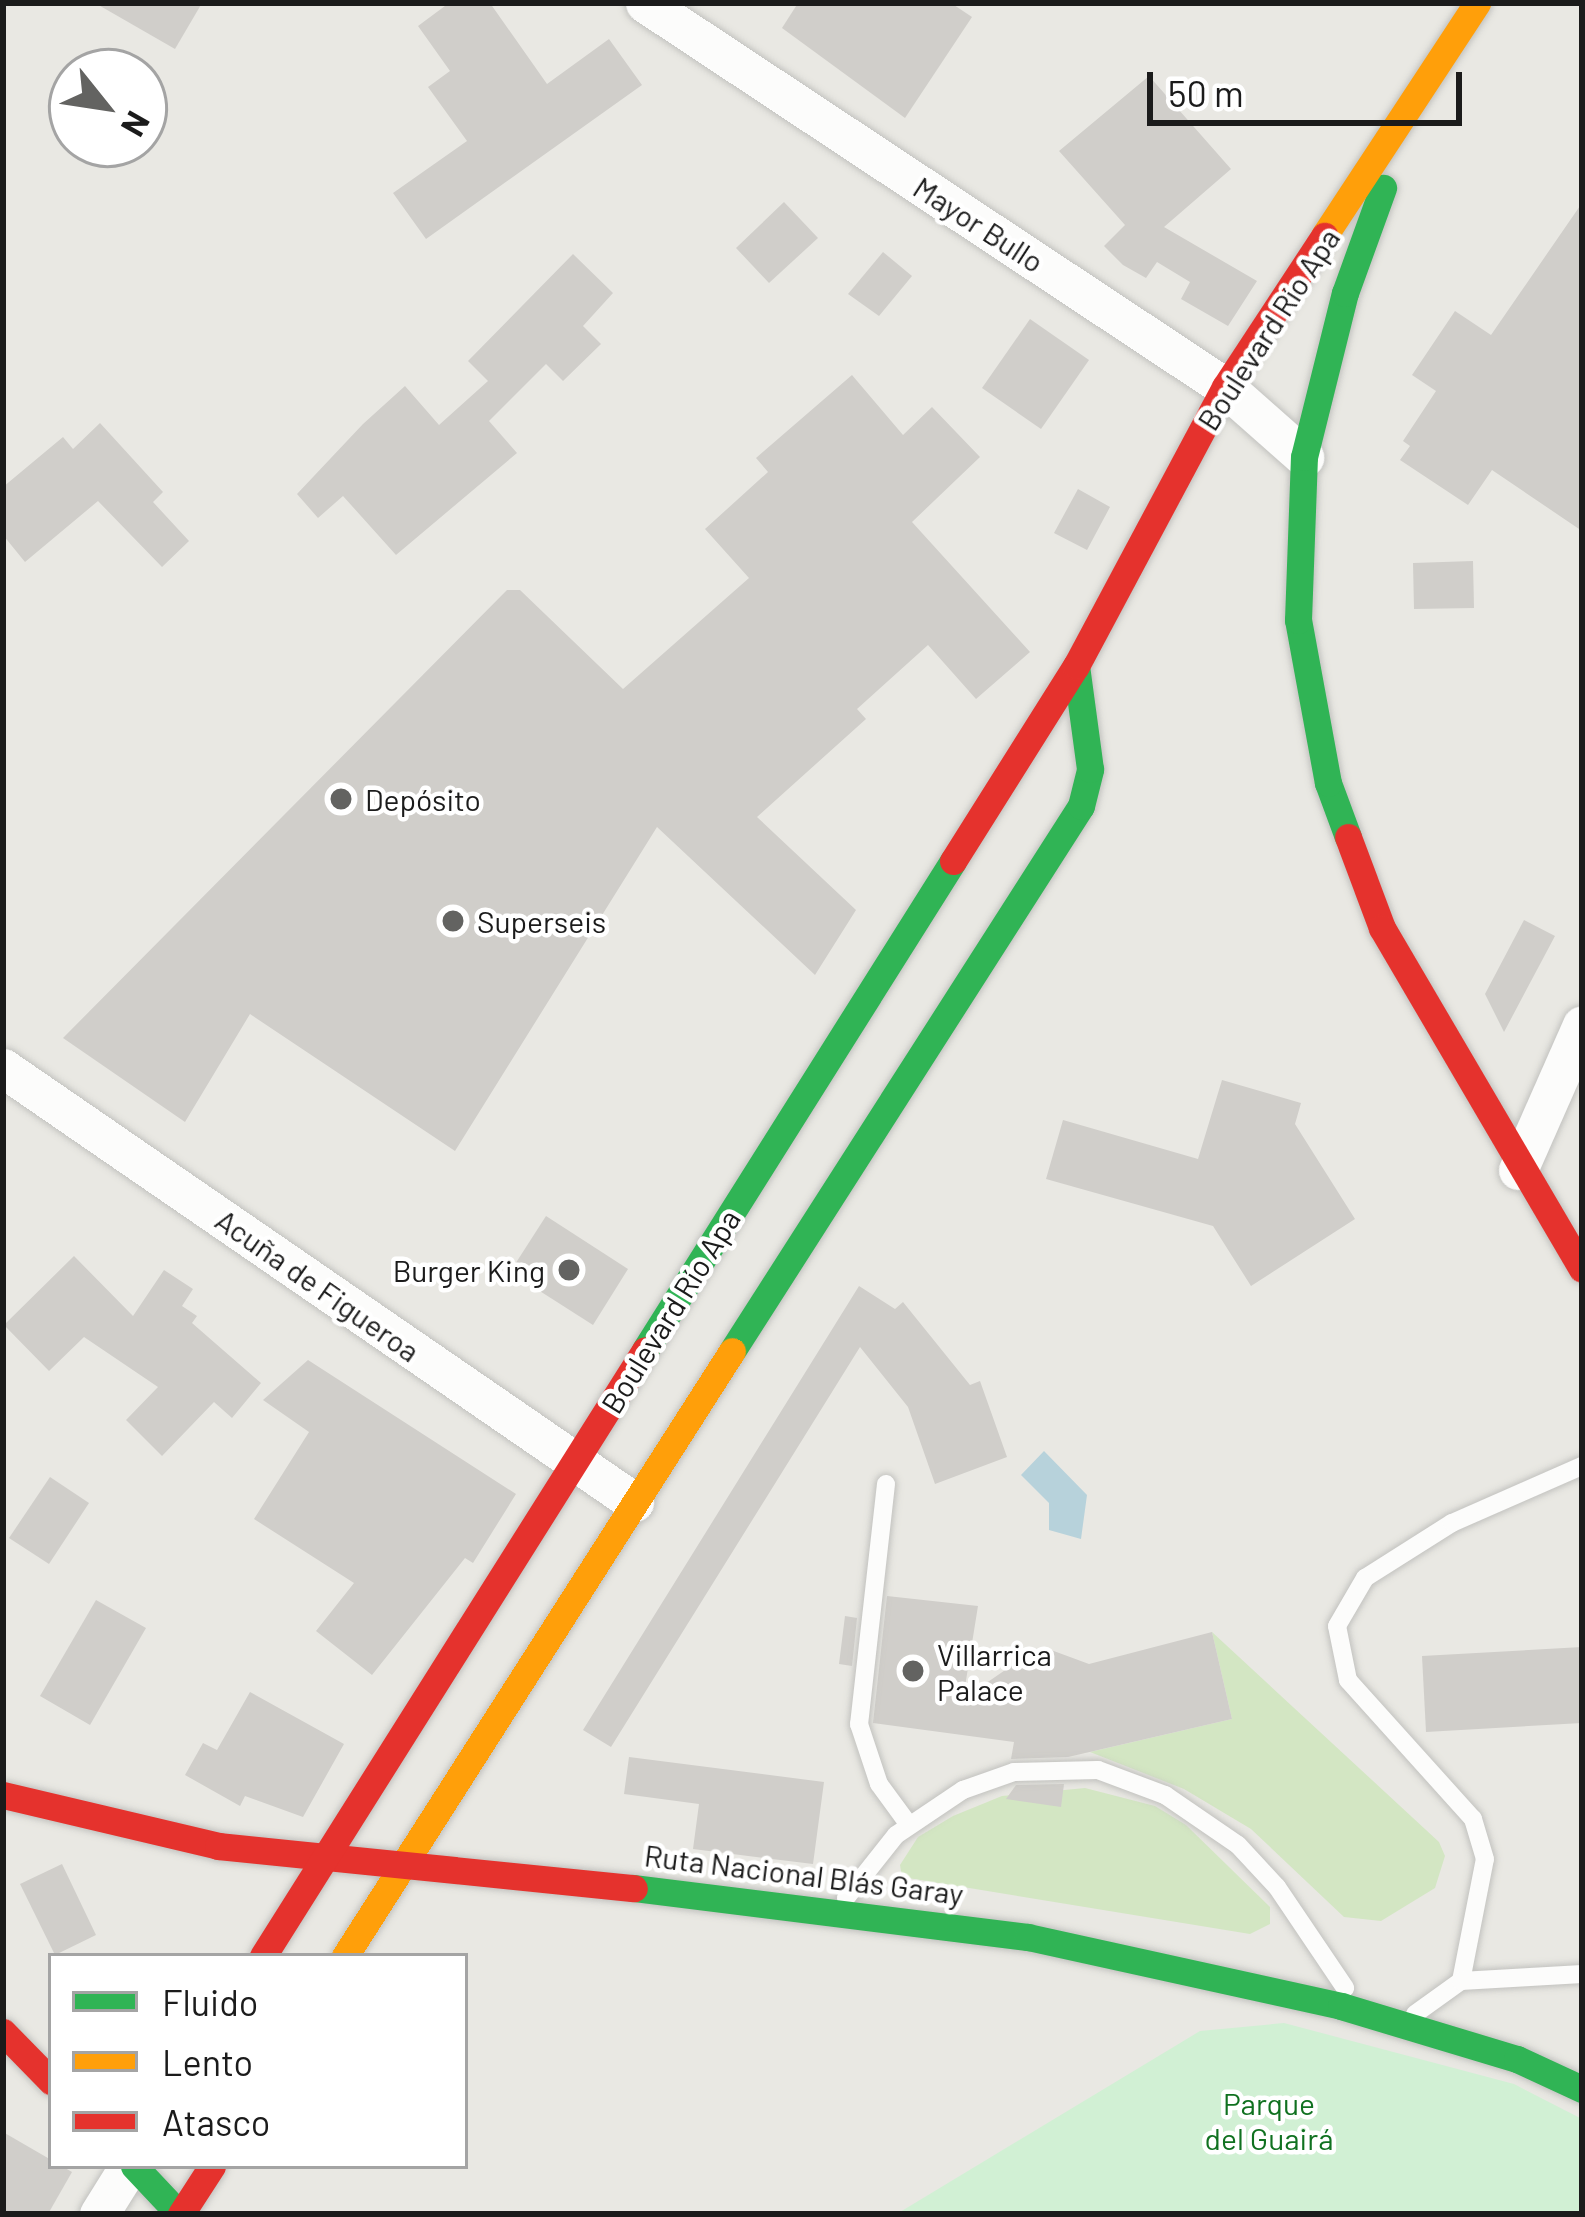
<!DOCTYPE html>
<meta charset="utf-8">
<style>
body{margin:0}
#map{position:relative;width:1585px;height:2217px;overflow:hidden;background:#e9e8e3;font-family:Barlow,sans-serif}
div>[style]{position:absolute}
.grass>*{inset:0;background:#d3e6c3}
.park>*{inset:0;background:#d1f0d4}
.water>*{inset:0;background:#b7d2db}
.building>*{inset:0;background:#d0ceca}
.roads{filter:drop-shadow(0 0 3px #c2c2bf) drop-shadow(0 0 3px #c2c2bf)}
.lane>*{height:18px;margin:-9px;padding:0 9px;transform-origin:9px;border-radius:9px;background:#fcfcfb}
.street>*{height:39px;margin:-19.5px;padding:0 19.5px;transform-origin:19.5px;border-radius:19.5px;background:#fcfcfb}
.fast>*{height:27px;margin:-13.5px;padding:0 13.5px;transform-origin:13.5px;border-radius:13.5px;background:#30b455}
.slow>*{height:27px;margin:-13.5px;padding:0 13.5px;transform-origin:13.5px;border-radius:13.5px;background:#ff9f0a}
.jam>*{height:27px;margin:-13.5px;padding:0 13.5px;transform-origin:13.5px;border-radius:13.5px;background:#e5322d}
.dots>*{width:33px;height:33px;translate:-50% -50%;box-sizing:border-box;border:6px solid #fff;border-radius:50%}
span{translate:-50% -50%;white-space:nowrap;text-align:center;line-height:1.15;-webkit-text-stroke:9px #fff;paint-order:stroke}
.street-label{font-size:30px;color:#1b1b1b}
.poi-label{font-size:30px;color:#1b1b1b}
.left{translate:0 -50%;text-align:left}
.right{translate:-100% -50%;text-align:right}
.park-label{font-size:30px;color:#107120}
.frame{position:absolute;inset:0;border:6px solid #1b1b1b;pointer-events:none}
.legend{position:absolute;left:48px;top:1953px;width:420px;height:216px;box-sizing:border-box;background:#fff;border:3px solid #a4a4a4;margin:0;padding:15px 21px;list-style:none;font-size:36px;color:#1b1b1b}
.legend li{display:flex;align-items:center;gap:24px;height:60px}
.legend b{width:60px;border:3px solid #a4a4a4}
.north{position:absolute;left:48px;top:48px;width:120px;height:120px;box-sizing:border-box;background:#fff;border:3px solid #a4a4a4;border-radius:50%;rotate:120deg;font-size:33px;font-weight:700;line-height:48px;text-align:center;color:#1b1b1b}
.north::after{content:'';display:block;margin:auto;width:42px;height:54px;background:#636361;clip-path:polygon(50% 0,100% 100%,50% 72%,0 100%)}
.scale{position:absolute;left:1147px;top:72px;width:315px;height:54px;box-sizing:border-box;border:6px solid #1b1b1b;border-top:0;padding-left:15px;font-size:36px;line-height:42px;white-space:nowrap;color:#1b1b1b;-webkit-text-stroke:9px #fff;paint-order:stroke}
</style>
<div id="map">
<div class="grass">
<i style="clip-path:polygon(1212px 1632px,1439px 1842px,1445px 1856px,1435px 1888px,1381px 1921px,1344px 1917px,1251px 1829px,1184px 1789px,1090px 1752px,1232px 1719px)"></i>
<i style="clip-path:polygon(1085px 1788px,1155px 1806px,1186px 1825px,1270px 1907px,1270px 1924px,1250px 1934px,902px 1877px,900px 1865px,918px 1837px,953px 1816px,1002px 1796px)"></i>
</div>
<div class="park">
<i style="clip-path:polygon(1284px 2023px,1514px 2084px,1582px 2119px,1582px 2214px,900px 2212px,1200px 2031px)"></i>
</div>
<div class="water">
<i style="clip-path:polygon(1044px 1451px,1087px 1495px,1081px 1539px,1049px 1530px,1049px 1503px,1021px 1475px)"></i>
</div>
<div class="building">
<i style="clip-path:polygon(95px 3px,202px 3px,175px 49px)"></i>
<i style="clip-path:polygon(449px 3px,490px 3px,547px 84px,609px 39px,642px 85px,426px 239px,393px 193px,467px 141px,428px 87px,450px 71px,418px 26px)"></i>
<i style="clip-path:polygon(798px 3px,951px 3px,972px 17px,905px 118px,782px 28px)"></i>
<i style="clip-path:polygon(1149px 76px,1231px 169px,1164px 227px,1257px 281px,1228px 326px,1181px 299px,1190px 282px,1157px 262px,1146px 278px,1123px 265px,1104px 246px,1125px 225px,1059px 151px)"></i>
<i style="clip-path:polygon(784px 202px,818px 238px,769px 283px,736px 248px)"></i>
<i style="clip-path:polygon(1582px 203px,1582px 531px,1492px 470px,1468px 505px,1400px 460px,1410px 446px,1403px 441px,1436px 391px,1412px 375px,1455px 311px,1491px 335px)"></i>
<i style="clip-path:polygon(883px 252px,912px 276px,879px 316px,848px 294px)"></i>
<i style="clip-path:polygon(573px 254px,613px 293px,583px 326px,601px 344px,563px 381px,546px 364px,489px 421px,517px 453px,396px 555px,343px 496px,318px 518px,297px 494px,363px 424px,405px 386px,439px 425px,488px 381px,468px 361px)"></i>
<i style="clip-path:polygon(1030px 319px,1089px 360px,1041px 429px,982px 388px)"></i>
<i style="clip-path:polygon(852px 375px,903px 435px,932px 407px,980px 457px,912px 522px,1030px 652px,976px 699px,928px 645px,857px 709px,866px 719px,757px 817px,856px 910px,815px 975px,657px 827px,455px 1151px,250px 1014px,185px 1122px,63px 1038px,507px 590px,520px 590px,623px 689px,749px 578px,705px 529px,768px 472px,756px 458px)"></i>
<i style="clip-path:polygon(100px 423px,163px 492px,153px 502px,189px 541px,162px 567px,98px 501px,25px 562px,3px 535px,3px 487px,63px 437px,73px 449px)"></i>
<i style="clip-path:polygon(1078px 489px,1110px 507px,1087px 550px,1054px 533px)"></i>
<i style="clip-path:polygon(1473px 561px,1474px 608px,1414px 609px,1413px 563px)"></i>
<i style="clip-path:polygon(1524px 920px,1555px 936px,1504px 1032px,1485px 994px)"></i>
<i style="clip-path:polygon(1222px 1080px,1301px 1103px,1295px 1124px,1355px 1219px,1251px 1286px,1213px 1226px,1046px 1179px,1063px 1120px,1198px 1159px)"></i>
<i style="clip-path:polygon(546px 1216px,628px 1269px,593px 1325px,510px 1272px)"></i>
<i style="clip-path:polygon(74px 1256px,133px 1316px,164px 1270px,193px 1289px,182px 1306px,197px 1316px,192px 1323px,261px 1383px,232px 1418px,214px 1402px,162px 1456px,126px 1420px,158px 1387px,84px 1337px,49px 1371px,4px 1325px)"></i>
<i style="clip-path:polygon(859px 1286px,895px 1309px,903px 1302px,970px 1385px,980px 1381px,1007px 1457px,935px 1484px,908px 1407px,860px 1347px,611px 1747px,583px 1730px)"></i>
<i style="clip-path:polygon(308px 1360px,516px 1494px,473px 1563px,465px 1558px,372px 1675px,316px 1631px,354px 1583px,254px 1519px,309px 1432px,263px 1400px)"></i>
<i style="clip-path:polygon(50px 1477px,89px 1503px,49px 1564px,9px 1538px)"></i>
<i style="clip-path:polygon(887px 1596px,978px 1606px,963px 1699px,1030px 1653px,1051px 1650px,1089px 1664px,1212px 1632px,1232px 1719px,1068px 1757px,1011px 1759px,1014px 1742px,873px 1723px)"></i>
<i style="clip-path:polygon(96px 1600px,146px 1628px,90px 1725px,40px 1696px)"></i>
<i style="clip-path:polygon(845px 1616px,857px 1618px,852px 1666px,839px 1664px)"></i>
<i style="clip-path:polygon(1582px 1647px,1582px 1723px,1426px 1732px,1422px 1656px)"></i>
<i style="clip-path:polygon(250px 1692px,344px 1744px,303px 1817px,245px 1796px,240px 1806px,185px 1775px,203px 1743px,217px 1750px)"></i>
<i style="clip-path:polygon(629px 1757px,824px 1782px,813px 1864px,693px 1849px,699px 1804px,624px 1794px)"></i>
<i style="clip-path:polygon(1064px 1784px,1061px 1807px,1006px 1799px,1016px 1785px)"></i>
<i style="clip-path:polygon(62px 1864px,96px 1935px,55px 1955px,20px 1884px)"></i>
<i style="clip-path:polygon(3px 2132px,72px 2172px,48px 2214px,3px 2214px)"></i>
</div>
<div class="roads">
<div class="lane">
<i style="left:886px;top:1484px;width:242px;rotate:96.4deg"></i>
<i style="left:859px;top:1724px;width:63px;rotate:71.6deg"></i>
<i style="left:879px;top:1784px;width:51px;rotate:53.8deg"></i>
<i style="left:846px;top:1898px;width:80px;rotate:-51.6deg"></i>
<i style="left:896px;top:1835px;width:81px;rotate:-33.9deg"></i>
<i style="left:963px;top:1790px;width:54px;rotate:-19.4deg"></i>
<i style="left:1014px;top:1772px;width:84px;rotate:-1.4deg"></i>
<i style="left:1098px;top:1770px;width:72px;rotate:20.5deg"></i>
<i style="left:1165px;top:1795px;width:88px;rotate:34.4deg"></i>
<i style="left:1238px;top:1845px;width:57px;rotate:47.1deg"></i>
<i style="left:1277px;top:1887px;width:122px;rotate:56deg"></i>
<i style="left:1461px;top:1981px;width:124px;rotate:-78.9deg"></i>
<i style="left:1485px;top:1859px;width:42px;rotate:-106.7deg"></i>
<i style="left:1473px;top:1819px;width:187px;rotate:-132deg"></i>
<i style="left:1348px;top:1680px;width:55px;rotate:-101.5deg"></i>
<i style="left:1337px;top:1626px;width:56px;rotate:-59.7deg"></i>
<i style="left:1365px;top:1578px;width:103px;rotate:-32.3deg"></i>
<i style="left:1452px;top:1523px;width:142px;rotate:-23.7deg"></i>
<i style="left:1415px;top:2014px;width:57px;rotate:-35.7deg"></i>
<i style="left:1461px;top:1981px;width:121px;rotate:-3.3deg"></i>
</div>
<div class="street">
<i style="left:645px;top:3px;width:696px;rotate:33.51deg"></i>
<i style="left:1225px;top:387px;width:106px;rotate:41.5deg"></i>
<i style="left:3px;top:1068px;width:766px;rotate:34.52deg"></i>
<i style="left:1518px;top:1170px;width:158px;rotate:-66.2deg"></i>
<i style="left:99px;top:2214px;width:57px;rotate:-58deg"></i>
</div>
<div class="fast">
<i style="left:1348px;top:837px;width:58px;rotate:-110.3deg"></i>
<i style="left:1328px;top:783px;width:166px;rotate:-100.4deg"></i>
<i style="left:1298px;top:620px;width:163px;rotate:-87.9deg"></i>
<i style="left:1304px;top:457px;width:169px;rotate:-76deg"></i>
<i style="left:1345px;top:293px;width:112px;rotate:-70.1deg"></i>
<i style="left:645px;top:1350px;width:578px;rotate:-57.79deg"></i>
<i style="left:732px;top:1351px;width:647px;rotate:-57.37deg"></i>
<i style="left:1081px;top:806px;width:38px;rotate:-76deg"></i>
<i style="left:1090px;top:769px;width:104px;rotate:-97.7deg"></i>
<i style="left:634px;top:1888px;width:397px;rotate:7.1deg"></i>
<i style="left:1028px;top:1937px;width:321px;rotate:12.4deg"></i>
<i style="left:1341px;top:2006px;width:184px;rotate:16.8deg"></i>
<i style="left:1517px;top:2059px;width:72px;rotate:24.8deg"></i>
<i style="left:134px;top:2166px;width:66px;rotate:46.8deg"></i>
</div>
<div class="slow">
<i style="left:1324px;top:236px;width:279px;rotate:-56.7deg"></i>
<i style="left:345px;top:1956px;width:718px;rotate:-57.39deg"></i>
</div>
<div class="jam">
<i style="left:1348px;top:837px;width:97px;rotate:69.5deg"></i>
<i style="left:1382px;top:928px;width:395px;rotate:59.6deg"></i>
<i style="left:953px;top:861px;width:231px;rotate:-57.8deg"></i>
<i style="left:1076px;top:666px;width:316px;rotate:-61.9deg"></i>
<i style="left:1225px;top:387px;width:181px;rotate:-56.7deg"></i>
<i style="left:3px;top:1795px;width:221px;rotate:13.3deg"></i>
<i style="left:218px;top:1846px;width:418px;rotate:5.8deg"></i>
<i style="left:263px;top:1956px;width:716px;rotate:-57.77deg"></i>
<i style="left:3px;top:2032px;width:69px;rotate:45.6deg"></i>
<i style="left:181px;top:2214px;width:57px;rotate:-57.1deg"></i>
</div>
</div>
<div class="dots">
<i style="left:341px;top:799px;background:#636361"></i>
<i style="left:453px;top:921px;background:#636361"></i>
<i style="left:569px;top:1270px;background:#636361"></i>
<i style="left:913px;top:1671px;background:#636361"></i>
</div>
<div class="street-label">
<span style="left:979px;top:224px;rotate:33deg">Mayor Bullo</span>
<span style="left:1268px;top:329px;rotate:-57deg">Boulevard Río Apa</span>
<span style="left:318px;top:1285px;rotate:35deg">Acuña de Figueroa</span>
<span style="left:670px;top:1311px;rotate:-58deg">Boulevard Río Apa</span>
<span style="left:804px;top:1874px;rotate:7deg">Ruta Nacional Blás Garay</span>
</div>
<div class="poi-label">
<span class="left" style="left:365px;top:799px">Depósito</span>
<span class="left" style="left:477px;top:921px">Superseis</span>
<span class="right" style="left:545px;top:1270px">Burger King</span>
<span class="left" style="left:937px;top:1671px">Villarrica<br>Palace</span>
</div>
<div class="park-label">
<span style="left:1269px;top:2120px">Parque<br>del Guairá</span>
</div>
<div class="frame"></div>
<ul class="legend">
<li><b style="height:15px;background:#30b455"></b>Fluido</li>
<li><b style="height:15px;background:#ff9f0a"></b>Lento</li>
<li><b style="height:15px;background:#e5322d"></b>Atasco</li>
</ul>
<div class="north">N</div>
<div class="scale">50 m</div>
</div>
